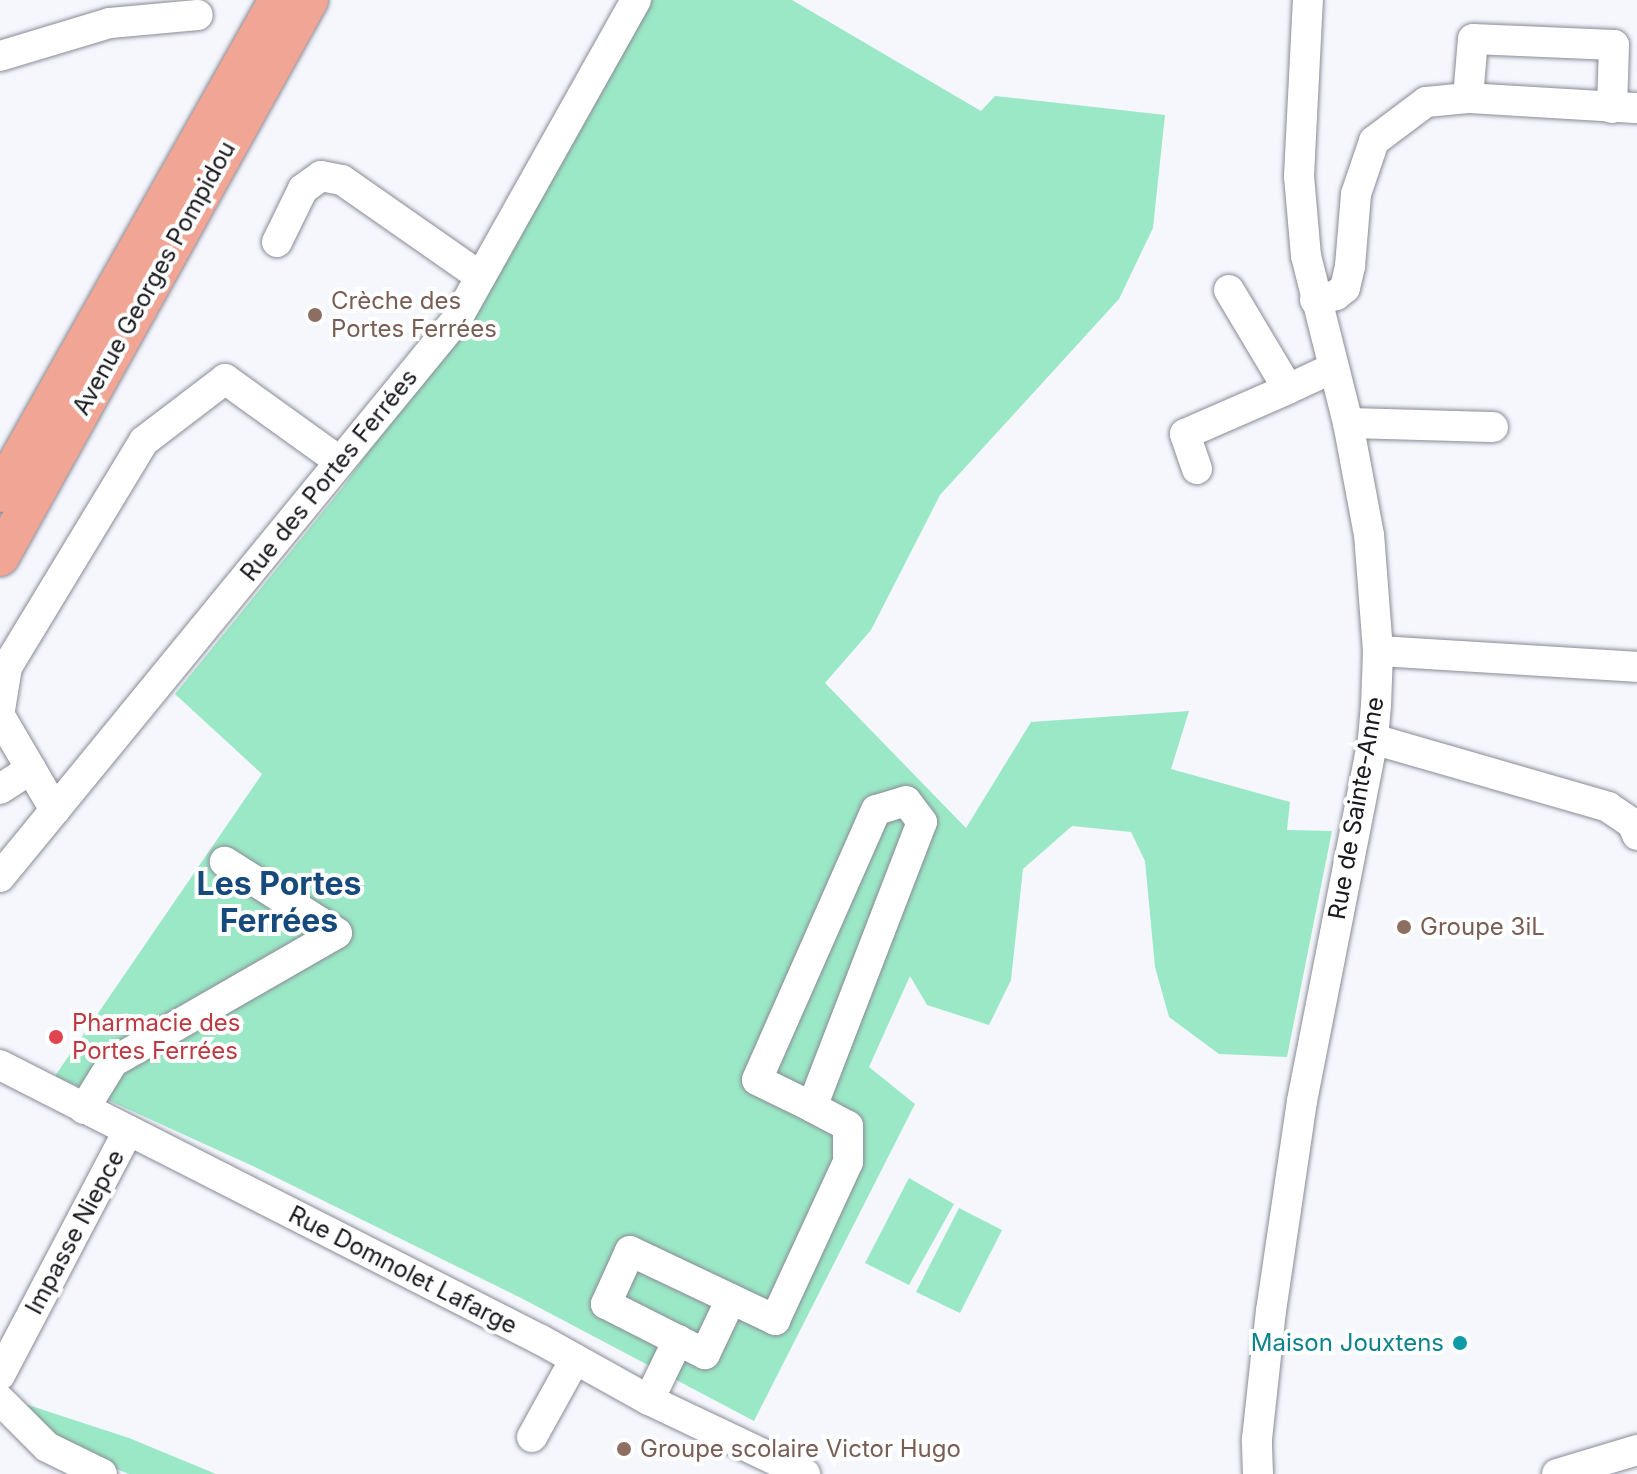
<!DOCTYPE html>
<meta charset="utf-8">
<style>
body{margin:0}
#map{position:relative;width:1637px;height:1474px;overflow:hidden;background:#f5f7fd;font-family:Inter,sans-serif}
div>[style]{position:absolute}
.green>*{inset:0;background:#9be8c6}
.roads{filter:drop-shadow(0 0 2px #898b96) drop-shadow(0 0 2px #898b96)}
.minor>*{height:30px;margin:-15px;padding:0 15px;transform-origin:15px;border-radius:15px;background:#fff}
.major>*{height:38px;margin:-19px;padding:0 19px;transform-origin:19px;border-radius:19px;background:#f1a595}
.dots>*{width:22px;height:22px;translate:-50% -50%;box-sizing:border-box;border:4px solid #fff;border-radius:50%}
span{translate:-50% -50%;white-space:nowrap;text-align:center;line-height:1.15;-webkit-text-stroke:8px #fff;paint-order:stroke}
.street-label{font-size:24px;color:#191a1e}
.education-label{font-size:24px;color:#785e54}
.left{translate:0 -50%;text-align:left}
.health-label{font-size:24px;color:#be3a42}
.culture-label{font-size:24px;color:#0d838f}
.right{translate:-100% -50%;text-align:right}
.district-label{font-size:32px;color:#16497c;font-weight:700}
</style>
<div id="map">
<div class="green">
<i style="clip-path:polygon(646px 0,792px 0,981px 111px,995px 96px,1165px 115px,1153px 228px,1119px 299px,940px 495px,871px 630px,825px 683px,966px 828px,1031px 722px,1189px 711px,1171px 769px,1290px 802px,1287px 830px,1332px 831px,1287px 1057px,1219px 1054px,1169px 1017px,1155px 967px,1145px 861px,1131px 832px,1072px 826px,1023px 869px,1011px 980px,989px 1025px,927px 1005px,910px 976px,869px 1067px,915px 1104px,754px 1421px,521px 1298px,257px 1168px,55px 1076px,262px 774px,175px 694px,343px 487px,496px 272px)"></i>
<i style="clip-path:polygon(909px 1178px,954px 1204px,909px 1285px,865px 1263px)"></i>
<i style="clip-path:polygon(959px 1208px,1002px 1230px,960px 1313px,916px 1292px)"></i>
<i style="clip-path:polygon(13px 1400px,129px 1438px,216px 1474px,129px 1474px,75px 1452px)"></i>
</div>
<div class="roads">
<div class="minor">
<i style="left:0;top:56px;width:115px;rotate:-16.7deg"></i>
<i style="left:110px;top:23px;width:88px;rotate:-5.2deg"></i>
<i style="left:1468px;top:98px;width:59px;rotate:-85.2deg"></i>
<i style="left:1473px;top:39px;width:141px;rotate:2.4deg"></i>
<i style="left:1614px;top:45px;width:63px;rotate:91.8deg"></i>
<i style="left:277px;top:242px;width:59px;rotate:-63.9deg"></i>
<i style="left:303px;top:189px;width:22px;rotate:-36deg"></i>
<i style="left:321px;top:176px;width:21px;rotate:11deg"></i>
<i style="left:342px;top:180px;width:169px;rotate:34.9deg"></i>
<i style="left:1229px;top:290px;width:115px;rotate:59.2deg"></i>
<i style="left:1288px;top:389px;width:47px;rotate:-24.9deg"></i>
<i style="left:1315px;top:300px;width:22px;rotate:-13deg"></i>
<i style="left:1336px;top:295px;width:11px;rotate:-38deg"></i>
<i style="left:1345px;top:288px;width:23px;rotate:-77deg"></i>
<i style="left:1350px;top:266px;width:72px;rotate:-85.2deg"></i>
<i style="left:1356px;top:194px;width:56px;rotate:-71.2deg"></i>
<i style="left:1374px;top:141px;width:65px;rotate:-36.9deg"></i>
<i style="left:1426px;top:102px;width:42px;rotate:-5.4deg"></i>
<i style="left:1468px;top:98px;width:169px;rotate:3.4deg"></i>
<i style="left:1348px;top:423px;width:145px;rotate:1.6deg"></i>
<i style="left:1197px;top:469px;width:37px;rotate:-109deg"></i>
<i style="left:1185px;top:434px;width:112px;rotate:-23.6deg"></i>
<i style="left:1378px;top:651px;width:259px;rotate:3.5deg"></i>
<i style="left:0;top:710px;width:44px;rotate:-80.8deg"></i>
<i style="left:7px;top:667px;width:264px;rotate:-58.8deg"></i>
<i style="left:144px;top:441px;width:102px;rotate:-37.4deg"></i>
<i style="left:225px;top:379px;width:140px;rotate:35.7deg"></i>
<i style="left:0;top:716px;width:109px;rotate:59.7deg"></i>
<i style="left:1373px;top:739px;width:245px;rotate:16.1deg"></i>
<i style="left:1608px;top:807px;width:29px;rotate:34deg"></i>
<i style="left:1632px;top:823px;width:13px;rotate:67deg"></i>
<i style="left:0;top:789px;width:37px;rotate:-33deg"></i>
<i style="left:0;top:877px;width:721px;rotate:-50.68deg"></i>
<i style="left:457px;top:319px;width:366px;rotate:-60.7deg"></i>
<i style="left:0;top:1065px;width:607px;rotate:26.95deg"></i>
<i style="left:541px;top:1340px;width:124px;rotate:29.1deg"></i>
<i style="left:649px;top:1400px;width:173px;rotate:25.4deg"></i>
<i style="left:84px;top:1109px;width:55px;rotate:-58.3deg"></i>
<i style="left:113px;top:1062px;width:258px;rotate:-29.9deg"></i>
<i style="left:337px;top:933px;width:133px;rotate:-147.6deg"></i>
<i style="left:731px;top:1299px;width:61px;rotate:115.3deg"></i>
<i style="left:705px;top:1354px;width:111px;rotate:-153.2deg"></i>
<i style="left:606px;top:1304px;width:58px;rotate:-65.6deg"></i>
<i style="left:630px;top:1251px;width:161px;rotate:25.4deg"></i>
<i style="left:775px;top:1320px;width:174px;rotate:-65.2deg"></i>
<i style="left:848px;top:1162px;width:36px;rotate:-90deg"></i>
<i style="left:848px;top:1126px;width:41px;rotate:-152.2deg"></i>
<i style="left:812px;top:1107px;width:305px;rotate:-68.9deg"></i>
<i style="left:922px;top:822px;width:26px;rotate:-127deg"></i>
<i style="left:906px;top:801px;width:31px;rotate:163deg"></i>
<i style="left:876px;top:810px;width:295px;rotate:113.8deg"></i>
<i style="left:757px;top:1080px;width:61px;rotate:26.1deg"></i>
<i style="left:0;top:1375px;width:276px;rotate:-62.3deg"></i>
<i style="left:0;top:1400px;width:66px;rotate:45deg"></i>
<i style="left:47px;top:1447px;width:61px;rotate:26.1deg"></i>
<i style="left:649px;top:1400px;width:67px;rotate:-64.2deg"></i>
<i style="left:532px;top:1437px;width:89px;rotate:-61.1deg"></i>
<i style="left:1258px;top:1474px;width:35px;rotate:-92deg"></i>
<i style="left:1257px;top:1439px;width:129px;rotate:-83.8deg"></i>
<i style="left:1271px;top:1311px;width:212px;rotate:-81.6deg"></i>
<i style="left:1302px;top:1101px;width:369px;rotate:-78.9deg"></i>
<i style="left:1373px;top:739px;width:33px;rotate:-85deg"></i>
<i style="left:1376px;top:706px;width:55px;rotate:-87.9deg"></i>
<i style="left:1378px;top:651px;width:116px;rotate:-94.4deg"></i>
<i style="left:1369px;top:535px;width:114px;rotate:-100.6deg"></i>
<i style="left:1348px;top:423px;width:172px;rotate:-104.1deg"></i>
<i style="left:1306px;top:256px;width:80px;rotate:-95deg"></i>
<i style="left:1299px;top:176px;width:176px;rotate:-87.1deg"></i>
<i style="left:1557px;top:1474px;width:84px;rotate:-16.7deg"></i>
</div>
<div class="major">
<i style="left:0;top:493px;width:566px;rotate:-60.58deg"></i>
<i style="left:0;top:557px;width:637px;rotate:-60.98deg"></i>
</div>
</div>
<div class="dots">
<i style="left:315px;top:315px;background:#8d6e63"></i>
<i style="left:1404px;top:927px;background:#8d6e63"></i>
<i style="left:56px;top:1037px;background:#e0444e"></i>
<i style="left:1460px;top:1343px;background:#0f9aa8"></i>
<i style="left:624px;top:1449px;background:#8d6e63"></i>
</div>
<div class="street-label">
<span style="left:154px;top:278px;rotate:-61deg">Avenue Georges Pompidou</span>
<span style="left:329px;top:475px;rotate:-51deg">Rue des Portes Ferrées</span>
<span style="left:1356px;top:808px;rotate:-80deg">Rue de Sainte-Anne</span>
<span style="left:75px;top:1232px;rotate:-62deg">Impasse Niepce</span>
<span style="left:403px;top:1270px;rotate:27deg">Rue Domnolet Lafarge</span>
</div>
<div class="education-label">
<span class="left" style="left:331px;top:315px">Crèche des<br>Portes Ferrées</span>
<span class="left" style="left:1420px;top:927px">Groupe 3iL</span>
<span class="left" style="left:640px;top:1449px">Groupe scolaire Victor Hugo</span>
</div>
<div class="health-label">
<span class="left" style="left:72px;top:1037px">Pharmacie des<br>Portes Ferrées</span>
</div>
<div class="culture-label">
<span class="right" style="left:1444px;top:1343px">Maison Jouxtens</span>
</div>
<div class="district-label">
<span style="left:279px;top:903px">Les Portes<br>Ferrées</span>
</div>
</div>
